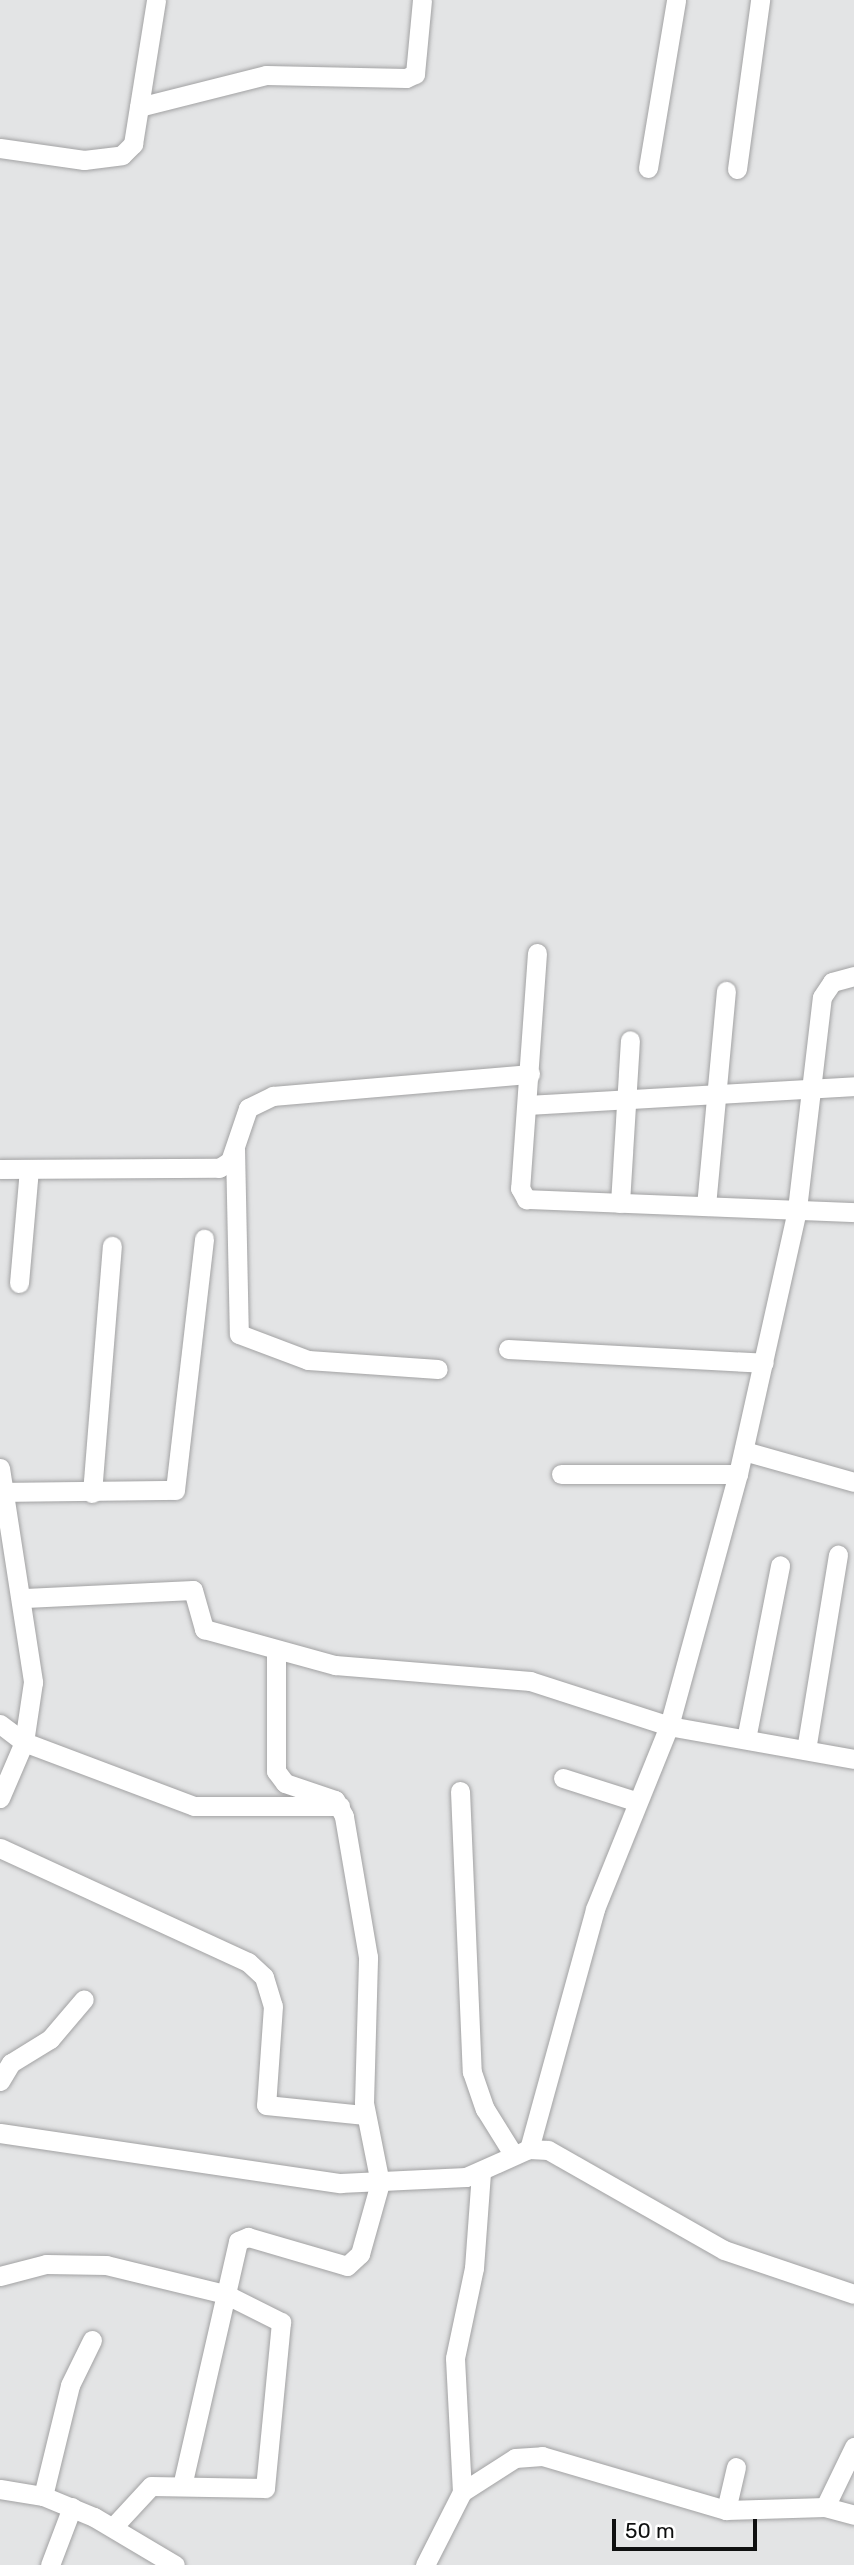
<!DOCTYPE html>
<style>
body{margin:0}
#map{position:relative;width:854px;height:2565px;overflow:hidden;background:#e3e4e5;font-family:Rubik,sans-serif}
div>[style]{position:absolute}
.roads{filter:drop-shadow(0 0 2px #a2a2a3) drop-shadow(0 0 2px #a2a2a3)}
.minor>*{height:19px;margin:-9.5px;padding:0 9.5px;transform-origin:9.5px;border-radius:9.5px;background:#fff}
span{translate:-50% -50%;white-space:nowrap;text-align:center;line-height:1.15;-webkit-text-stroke:6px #fff;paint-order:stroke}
.scale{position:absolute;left:612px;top:2519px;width:145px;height:32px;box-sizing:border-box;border:4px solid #0f1010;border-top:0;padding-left:9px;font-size:21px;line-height:24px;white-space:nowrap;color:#0f1010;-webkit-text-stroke:5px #fff;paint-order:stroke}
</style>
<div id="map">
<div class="roads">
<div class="minor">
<i style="left:139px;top:107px;width:131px;rotate:-14.1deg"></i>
<i style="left:266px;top:75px;width:140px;rotate:1.2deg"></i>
<i style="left:406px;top:78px;width:10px;rotate:-24deg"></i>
<i style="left:415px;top:74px;width:74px;rotate:-84.6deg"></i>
<i style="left:0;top:148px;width:85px;rotate:8.1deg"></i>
<i style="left:84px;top:160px;width:38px;rotate:-7deg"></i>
<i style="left:122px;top:155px;width:16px;rotate:-45deg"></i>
<i style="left:133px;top:144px;width:146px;rotate:-80.9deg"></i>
<i style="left:648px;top:168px;width:170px;rotate:-80.5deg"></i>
<i style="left:737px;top:169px;width:171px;rotate:-82.2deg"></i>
<i style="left:537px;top:953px;width:236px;rotate:94.1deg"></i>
<i style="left:520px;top:1188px;width:13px;rotate:61deg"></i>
<i style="left:526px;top:1199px;width:328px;rotate:2.3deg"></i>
<i style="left:528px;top:1105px;width:327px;rotate:-3.3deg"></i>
<i style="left:235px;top:1149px;width:185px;rotate:88.8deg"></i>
<i style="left:239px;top:1334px;width:74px;rotate:20.6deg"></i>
<i style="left:308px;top:1360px;width:130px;rotate:4deg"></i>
<i style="left:0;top:1169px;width:219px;rotate:-0.3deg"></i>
<i style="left:219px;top:1168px;width:13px;rotate:-32deg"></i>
<i style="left:230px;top:1161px;width:56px;rotate:-71.2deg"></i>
<i style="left:248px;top:1108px;width:28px;rotate:-26deg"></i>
<i style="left:273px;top:1096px;width:258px;rotate:-4.9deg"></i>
<i style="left:620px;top:1203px;width:163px;rotate:-86.5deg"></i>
<i style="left:706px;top:1206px;width:216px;rotate:-84.7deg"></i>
<i style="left:19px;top:1283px;width:114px;rotate:-85deg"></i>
<i style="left:508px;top:1349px;width:256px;rotate:3.1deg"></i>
<i style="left:744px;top:1451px;width:114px;rotate:15.7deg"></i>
<i style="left:0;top:1468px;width:217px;rotate:81.2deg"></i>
<i style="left:33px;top:1682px;width:61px;rotate:98.5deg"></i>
<i style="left:24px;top:1742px;width:61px;rotate:113.2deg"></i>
<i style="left:561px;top:1474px;width:177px"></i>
<i style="left:6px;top:1492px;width:169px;rotate:-0.7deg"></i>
<i style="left:175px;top:1490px;width:253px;rotate:-83.4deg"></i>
<i style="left:92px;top:1493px;width:248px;rotate:-85.4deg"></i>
<i style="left:25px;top:1598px;width:168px;rotate:-2.7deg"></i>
<i style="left:193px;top:1590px;width:41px;rotate:74.2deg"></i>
<i style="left:204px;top:1629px;width:136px;rotate:15.4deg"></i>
<i style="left:335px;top:1665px;width:196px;rotate:4.7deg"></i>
<i style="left:530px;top:1681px;width:146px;rotate:17.9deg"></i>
<i style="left:669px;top:1726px;width:188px;rotate:10.1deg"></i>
<i style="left:0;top:1724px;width:30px;rotate:37deg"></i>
<i style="left:24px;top:1742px;width:182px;rotate:20.6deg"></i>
<i style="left:194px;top:1806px;width:146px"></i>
<i style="left:746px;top:1739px;width:177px;rotate:-78.9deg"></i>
<i style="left:806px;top:1750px;width:198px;rotate:-80.7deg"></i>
<i style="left:563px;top:1778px;width:76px;rotate:17.7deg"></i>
<i style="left:460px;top:1791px;width:281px;rotate:87.6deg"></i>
<i style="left:472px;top:2072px;width:39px;rotate:71deg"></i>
<i style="left:485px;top:2109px;width:53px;rotate:58.1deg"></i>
<i style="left:0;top:1848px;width:273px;rotate:24.7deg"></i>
<i style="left:248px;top:1962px;width:22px;rotate:43deg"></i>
<i style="left:264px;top:1977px;width:30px;rotate:73deg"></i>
<i style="left:273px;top:2006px;width:99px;rotate:94deg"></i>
<i style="left:266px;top:2105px;width:100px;rotate:5.8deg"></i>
<i style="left:0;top:2081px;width:21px;rotate:-59deg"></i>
<i style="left:11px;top:2063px;width:46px;rotate:-31.6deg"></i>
<i style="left:50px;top:2039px;width:52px;rotate:-49.6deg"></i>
<i style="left:0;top:2133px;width:344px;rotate:8.4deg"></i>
<i style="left:340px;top:2183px;width:126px;rotate:-2.7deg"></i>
<i style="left:466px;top:2177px;width:69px;rotate:-24deg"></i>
<i style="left:529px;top:2149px;width:19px;rotate:3deg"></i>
<i style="left:548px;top:2150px;width:202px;rotate:29.6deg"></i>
<i style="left:724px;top:2250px;width:137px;rotate:18.7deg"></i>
<i style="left:529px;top:2149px;width:249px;rotate:-74.6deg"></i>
<i style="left:595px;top:1909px;width:197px;rotate:-68deg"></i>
<i style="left:669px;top:1726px;width:261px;rotate:-74.7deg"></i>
<i style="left:738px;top:1474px;width:271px;rotate:-77.4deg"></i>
<i style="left:797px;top:1209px;width:213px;rotate:-83.3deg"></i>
<i style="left:822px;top:997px;width:18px;rotate:-56deg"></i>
<i style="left:832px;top:982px;width:23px;rotate:-15deg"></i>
<i style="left:0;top:2276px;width:48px;rotate:-14.6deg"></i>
<i style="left:46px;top:2264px;width:60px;rotate:1deg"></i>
<i style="left:106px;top:2265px;width:122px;rotate:13.7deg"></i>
<i style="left:225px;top:2294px;width:63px;rotate:26.6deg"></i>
<i style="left:281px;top:2322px;width:167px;rotate:95.5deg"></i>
<i style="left:265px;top:2488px;width:114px;rotate:-179deg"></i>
<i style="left:151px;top:2486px;width:54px;rotate:132.8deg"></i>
<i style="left:182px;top:2486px;width:251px;rotate:-77.1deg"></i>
<i style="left:238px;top:2241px;width:11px;rotate:-22deg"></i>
<i style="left:248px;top:2237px;width:103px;rotate:16.3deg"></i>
<i style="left:347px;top:2266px;width:18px;rotate:-43deg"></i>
<i style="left:360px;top:2254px;width:74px;rotate:-74.3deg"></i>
<i style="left:380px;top:2183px;width:82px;rotate:-101.3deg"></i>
<i style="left:364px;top:2103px;width:146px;rotate:-88.4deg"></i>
<i style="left:368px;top:1957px;width:143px;rotate:-99.7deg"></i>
<i style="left:344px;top:1816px;width:18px;rotate:-119deg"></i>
<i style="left:335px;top:1800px;width:53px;rotate:-161.2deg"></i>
<i style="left:285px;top:1783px;width:15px;rotate:-127deg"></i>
<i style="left:276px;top:1771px;width:121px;rotate:-90deg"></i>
<i style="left:0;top:2489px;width:44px;rotate:9.2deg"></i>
<i style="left:43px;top:2496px;width:55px;rotate:22.4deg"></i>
<i style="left:94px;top:2517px;width:94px;rotate:30.7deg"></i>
<i style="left:462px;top:2492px;width:63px;rotate:-32.7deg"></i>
<i style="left:515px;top:2458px;width:27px;rotate:-4deg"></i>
<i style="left:542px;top:2456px;width:192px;rotate:16.4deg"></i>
<i style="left:726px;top:2510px;width:99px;rotate:-1.7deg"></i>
<i style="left:825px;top:2507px;width:30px;rotate:15deg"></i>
<i style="left:43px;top:2496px;width:114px;rotate:-76.3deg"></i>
<i style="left:70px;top:2385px;width:50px;rotate:-63.9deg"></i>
<i style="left:825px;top:2507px;width:67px;rotate:-64.2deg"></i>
<i style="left:726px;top:2510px;width:44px;rotate:-76.9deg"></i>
<i style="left:50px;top:2565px;width:62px;rotate:-69.2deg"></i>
<i style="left:425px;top:2565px;width:82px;rotate:-63.1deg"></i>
<i style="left:462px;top:2492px;width:134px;rotate:-93deg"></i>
<i style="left:455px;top:2358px;width:92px;rotate:-78.1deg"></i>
<i style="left:474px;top:2268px;width:95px;rotate:-85.8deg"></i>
</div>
</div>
<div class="scale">50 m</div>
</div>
